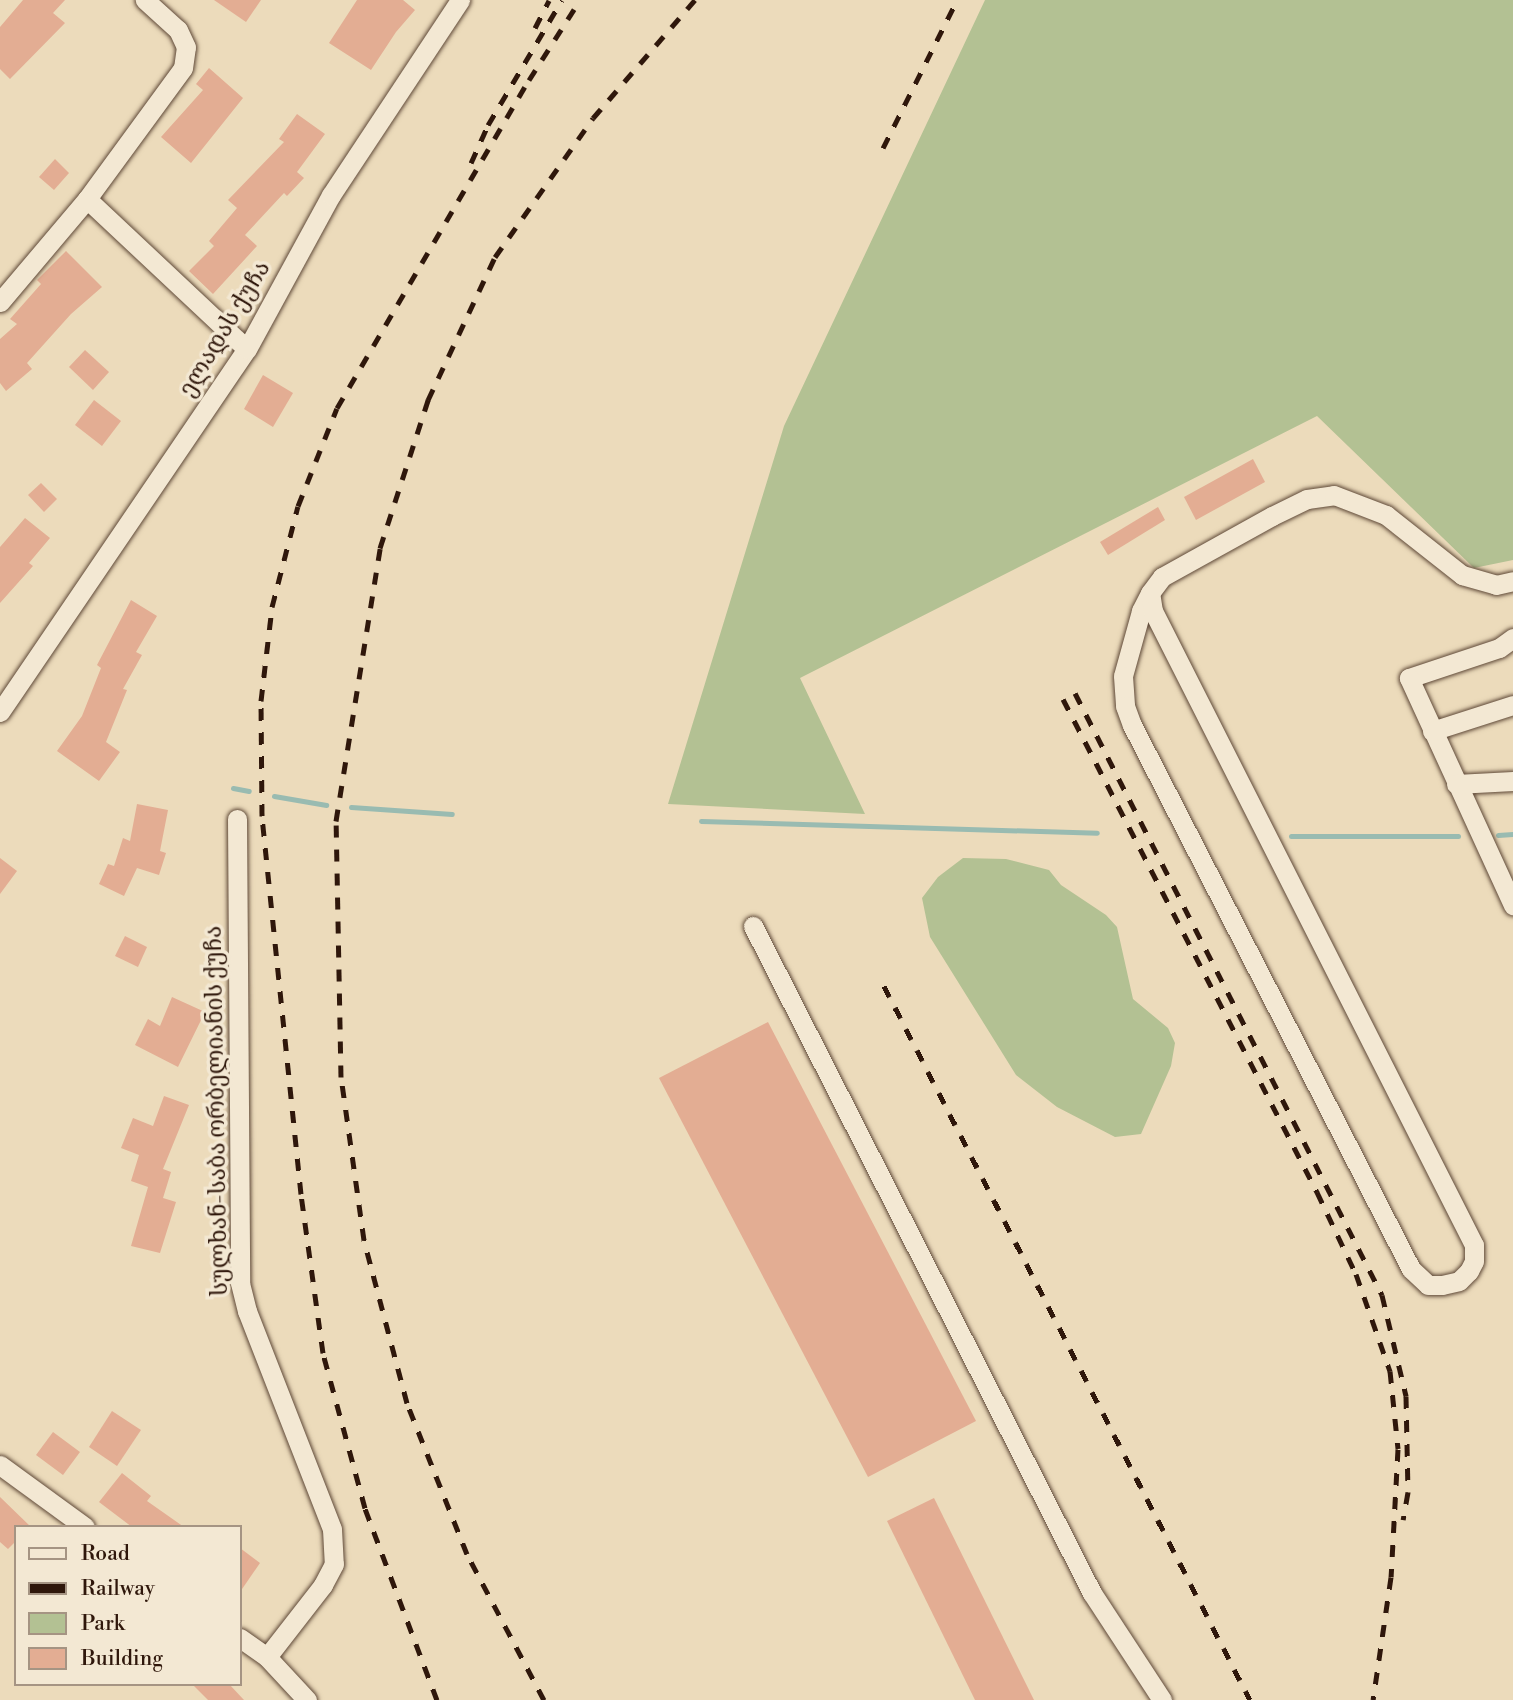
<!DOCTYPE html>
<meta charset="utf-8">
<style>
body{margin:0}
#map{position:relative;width:1513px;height:1700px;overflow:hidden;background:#ecdbbb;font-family:"Libre Bodoni","Noto Serif Georgian",serif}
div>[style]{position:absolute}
.green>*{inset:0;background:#b3c193}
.stream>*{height:5px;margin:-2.5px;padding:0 2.5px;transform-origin:2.5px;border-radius:2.5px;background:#99bbb1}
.building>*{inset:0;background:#e3ad93}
.roads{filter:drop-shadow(0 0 2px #5e4837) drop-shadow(0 0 2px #5e4837)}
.minor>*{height:19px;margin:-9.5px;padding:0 9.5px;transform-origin:9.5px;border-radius:9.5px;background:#f3e8d3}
.rail>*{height:5px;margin-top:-2.5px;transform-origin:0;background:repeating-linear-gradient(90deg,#2f170b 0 12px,transparent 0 24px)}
span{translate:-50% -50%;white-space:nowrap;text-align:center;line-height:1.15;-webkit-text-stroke:7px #f3e8d3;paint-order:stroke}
.street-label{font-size:23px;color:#2f170b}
.legend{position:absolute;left:14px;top:1525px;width:228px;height:161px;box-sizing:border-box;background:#f3e8d3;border:2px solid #a59483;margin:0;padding:9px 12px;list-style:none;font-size:21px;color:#2f170b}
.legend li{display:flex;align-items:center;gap:14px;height:35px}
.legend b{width:35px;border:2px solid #a59483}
</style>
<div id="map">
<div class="green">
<i style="clip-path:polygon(985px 0,1513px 0,1513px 560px,1474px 568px,1317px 416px,800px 678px,865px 814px,668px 804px,784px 426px)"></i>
<i style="clip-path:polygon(963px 858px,1006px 859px,1049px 870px,1061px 885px,1106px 915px,1117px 927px,1133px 999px,1168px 1028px,1175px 1043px,1171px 1066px,1141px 1134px,1115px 1137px,1057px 1107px,1016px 1075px,930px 937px,922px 898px,938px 877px)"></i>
</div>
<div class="stream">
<i style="left:233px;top:788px;width:16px;rotate:11deg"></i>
<i style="left:274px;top:796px;width:53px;rotate:9.8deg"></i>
<i style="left:351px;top:807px;width:101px;rotate:4deg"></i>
<i style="left:701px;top:821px;width:396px;rotate:1.7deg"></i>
<i style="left:1498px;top:835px;width:15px;rotate:-4deg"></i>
<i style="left:1291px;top:836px;width:167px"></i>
</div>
<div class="building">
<i style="clip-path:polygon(23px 0,65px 0,53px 13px,65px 23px,10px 79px,0 69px,0 27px)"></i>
<i style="clip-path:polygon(214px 0,261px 0,246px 22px)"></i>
<i style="clip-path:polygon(357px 0,403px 0,415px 10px,396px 32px,371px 70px,329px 43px)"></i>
<i style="clip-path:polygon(209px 68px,243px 98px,191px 163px,161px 137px,203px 90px,196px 84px)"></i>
<i style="clip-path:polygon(297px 114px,325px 134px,297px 172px,304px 178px,287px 196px,284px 193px,245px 235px,257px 246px,213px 294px,189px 271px,214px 246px,209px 241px,237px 208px,228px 200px,284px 142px,279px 139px)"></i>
<i style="clip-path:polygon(55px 159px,69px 173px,54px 190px,39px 177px)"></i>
<i style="clip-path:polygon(66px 251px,102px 287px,71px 314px,27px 363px,32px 369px,6px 391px,0 383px,0 339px,17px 324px,10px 319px,41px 284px,37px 280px)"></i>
<i style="clip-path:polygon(85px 350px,109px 372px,93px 390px,69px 367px)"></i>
<i style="clip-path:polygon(263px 375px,293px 393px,273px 427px,244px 409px)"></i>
<i style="clip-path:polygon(94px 400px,121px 421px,102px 446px,75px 425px)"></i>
<i style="clip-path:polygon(1253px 459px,1265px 482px,1196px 520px,1184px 497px)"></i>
<i style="clip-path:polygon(41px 483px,57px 499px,44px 512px,28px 495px)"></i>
<i style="clip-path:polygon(1158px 507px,1165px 520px,1108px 555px,1100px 542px)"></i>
<i style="clip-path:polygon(25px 518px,50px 538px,29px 563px,33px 566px,0 603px,0 547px)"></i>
<i style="clip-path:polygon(131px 600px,157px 616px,136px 652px,142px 655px,123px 689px,127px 690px,106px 742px,120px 752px,99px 781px,57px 751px,82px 716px,101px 668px,97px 665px)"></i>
<i style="clip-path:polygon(137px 804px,168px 810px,160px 851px,166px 853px,159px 875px,137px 868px,124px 896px,99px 884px,108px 864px,114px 866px,123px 838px,130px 841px)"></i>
<i style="clip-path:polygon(0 858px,17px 871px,0 894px)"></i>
<i style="clip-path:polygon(125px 936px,147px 947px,138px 967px,115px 956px)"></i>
<i style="clip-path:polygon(172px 997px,205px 1012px,178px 1067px,135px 1045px,148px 1019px,160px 1026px)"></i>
<i style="clip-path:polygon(768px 1022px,976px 1421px,868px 1477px,659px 1078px)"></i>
<i style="clip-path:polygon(164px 1096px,189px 1105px,163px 1169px,171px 1172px,163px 1198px,176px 1202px,160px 1253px,131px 1246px,148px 1187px,131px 1181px,139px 1155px,121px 1148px,133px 1118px,153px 1126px)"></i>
<i style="clip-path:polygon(112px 1411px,141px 1430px,117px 1466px,89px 1447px)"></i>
<i style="clip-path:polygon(53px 1432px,80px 1452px,63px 1475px,36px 1455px)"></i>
<i style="clip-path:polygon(122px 1473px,151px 1496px,147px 1501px,184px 1527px,132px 1527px,99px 1502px)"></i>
<i style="clip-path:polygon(0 1497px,31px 1527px,16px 1527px,16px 1541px,8px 1549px,0 1542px)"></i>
<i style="clip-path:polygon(934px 1498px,1034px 1700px,975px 1700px,887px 1521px)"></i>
<i style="clip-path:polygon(240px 1548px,260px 1563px,240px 1592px)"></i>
<i style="clip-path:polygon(192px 1684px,229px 1684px,244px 1700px,208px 1700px)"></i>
</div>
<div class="roads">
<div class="minor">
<i style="left:87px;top:199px;width:219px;rotate:43.2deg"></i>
<i style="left:0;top:302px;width:135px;rotate:-49.8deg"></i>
<i style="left:87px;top:199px;width:162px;rotate:-53.8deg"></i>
<i style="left:183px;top:68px;width:21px;rotate:-82deg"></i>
<i style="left:186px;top:47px;width:19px;rotate:-115deg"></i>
<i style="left:178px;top:30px;width:45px;rotate:-137.7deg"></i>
<i style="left:1150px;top:593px;width:20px;rotate:117deg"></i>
<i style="left:1141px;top:611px;width:67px;rotate:105.5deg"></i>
<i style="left:1123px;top:676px;width:30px;rotate:86deg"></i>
<i style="left:1125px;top:706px;width:20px;rotate:70deg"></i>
<i style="left:1132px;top:725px;width:611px;rotate:62.85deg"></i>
<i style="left:1411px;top:1269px;width:23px;rotate:43deg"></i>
<i style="left:1428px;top:1285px;width:14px"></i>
<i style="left:1442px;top:1285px;width:17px;rotate:-13deg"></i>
<i style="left:1459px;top:1281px;width:14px;rotate:-45deg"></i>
<i style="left:1469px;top:1271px;width:11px;rotate:-63deg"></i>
<i style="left:1474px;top:1261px;width:16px;rotate:-90deg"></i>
<i style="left:1474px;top:1245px;width:711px;rotate:-116.85deg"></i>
<i style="left:1153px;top:611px;width:18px;rotate:-99deg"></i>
<i style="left:1150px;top:593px;width:20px;rotate:-53deg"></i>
<i style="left:1162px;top:577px;width:126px;rotate:-29deg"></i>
<i style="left:1272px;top:516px;width:39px;rotate:-26deg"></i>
<i style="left:1307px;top:499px;width:27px;rotate:-8deg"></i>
<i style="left:1334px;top:495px;width:56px;rotate:21deg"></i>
<i style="left:1386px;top:515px;width:97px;rotate:38.3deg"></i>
<i style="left:1462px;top:575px;width:35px;rotate:16deg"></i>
<i style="left:1496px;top:585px;width:17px;rotate:-13deg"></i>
<i style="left:1513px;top:638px;width:17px;rotate:144deg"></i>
<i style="left:1499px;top:648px;width:95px;rotate:161.6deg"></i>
<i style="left:1409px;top:678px;width:250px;rotate:65.4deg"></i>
<i style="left:0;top:712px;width:439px;rotate:-55.8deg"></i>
<i style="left:247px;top:349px;width:175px;rotate:-61.4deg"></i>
<i style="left:331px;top:195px;width:234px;rotate:-56.5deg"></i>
<i style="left:1432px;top:731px;width:85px;rotate:-17.8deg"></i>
<i style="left:1456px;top:784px;width:57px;rotate:-3deg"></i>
<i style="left:237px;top:819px;width:464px;rotate:89.6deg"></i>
<i style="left:240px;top:1283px;width:29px;rotate:76deg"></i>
<i style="left:247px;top:1311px;width:234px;rotate:68.7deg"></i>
<i style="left:332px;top:1529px;width:35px;rotate:87deg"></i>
<i style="left:334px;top:1564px;width:24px;rotate:118deg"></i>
<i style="left:323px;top:1585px;width:91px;rotate:127.9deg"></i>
<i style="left:753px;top:926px;width:748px;rotate:63.06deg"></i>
<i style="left:1092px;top:1593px;width:128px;rotate:56.8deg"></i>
<i style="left:0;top:1465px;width:105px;rotate:36.1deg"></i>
<i style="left:240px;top:1638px;width:33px;rotate:35deg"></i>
<i style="left:267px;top:1657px;width:59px;rotate:47.1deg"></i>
</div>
</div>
<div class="rail">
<i style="left:535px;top:28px;width:31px;rotate:-63deg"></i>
<i style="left:883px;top:148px;width:165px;rotate:-63.4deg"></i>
<i style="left:471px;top:163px;width:42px;rotate:-65.9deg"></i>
<i style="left:488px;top:125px;width:145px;rotate:-59.4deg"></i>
<i style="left:1075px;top:693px;width:676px;rotate:62.98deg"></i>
<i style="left:1382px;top:1295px;width:104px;rotate:76.6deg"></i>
<i style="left:1406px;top:1396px;width:96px;rotate:88.8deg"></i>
<i style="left:1408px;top:1492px;width:28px;rotate:100deg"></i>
<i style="left:1063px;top:699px;width:555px;rotate:62.74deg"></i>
<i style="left:1317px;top:1192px;width:91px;rotate:64.6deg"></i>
<i style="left:1356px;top:1274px;width:103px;rotate:70.7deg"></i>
<i style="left:1390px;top:1371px;width:78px;rotate:84.1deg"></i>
<i style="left:1398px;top:1449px;width:128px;rotate:93.1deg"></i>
<i style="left:1391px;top:1577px;width:124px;rotate:98.3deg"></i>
<i style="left:884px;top:986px;width:802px;rotate:62.86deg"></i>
<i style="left:437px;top:1700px;width:205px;rotate:-110.6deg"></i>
<i style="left:365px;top:1508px;width:161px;rotate:-105.2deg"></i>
<i style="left:323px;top:1353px;width:161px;rotate:-97.9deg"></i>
<i style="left:301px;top:1194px;width:380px;rotate:-95.9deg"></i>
<i style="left:262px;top:816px;width:115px;rotate:-90.5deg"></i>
<i style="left:261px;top:701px;width:95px;rotate:-83.3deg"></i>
<i style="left:272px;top:607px;width:104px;rotate:-75.6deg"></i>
<i style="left:298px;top:506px;width:105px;rotate:-68.3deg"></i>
<i style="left:337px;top:408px;width:380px;rotate:-59.7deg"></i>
<i style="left:529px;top:80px;width:95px;rotate:-57.5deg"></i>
<i style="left:544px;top:1700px;width:165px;rotate:-117.8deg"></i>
<i style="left:467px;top:1554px;width:162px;rotate:-111.7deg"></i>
<i style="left:407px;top:1403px;width:169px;rotate:-104.8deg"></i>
<i style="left:364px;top:1240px;width:165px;rotate:-98deg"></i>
<i style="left:341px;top:1077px;width:256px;rotate:-91.1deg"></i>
<i style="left:336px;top:821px;width:277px;rotate:-80.8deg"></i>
<i style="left:380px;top:548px;width:156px;rotate:-72deg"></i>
<i style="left:428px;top:400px;width:158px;rotate:-64.9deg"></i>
<i style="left:495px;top:257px;width:170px;rotate:-54.8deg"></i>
<i style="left:593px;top:118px;width:156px;rotate:-49.2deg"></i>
</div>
<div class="street-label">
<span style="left:225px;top:329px;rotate:-59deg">ელადას ქუჩა</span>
<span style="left:217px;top:1111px;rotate:-91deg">სულხან-საბა ორბელიანის ქუჩა</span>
</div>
<ul class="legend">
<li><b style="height:9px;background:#f3e8d3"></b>Road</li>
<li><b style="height:9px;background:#2f170b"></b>Railway</li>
<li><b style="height:19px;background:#b3c193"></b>Park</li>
<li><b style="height:19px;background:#e3ad93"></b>Building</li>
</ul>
</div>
